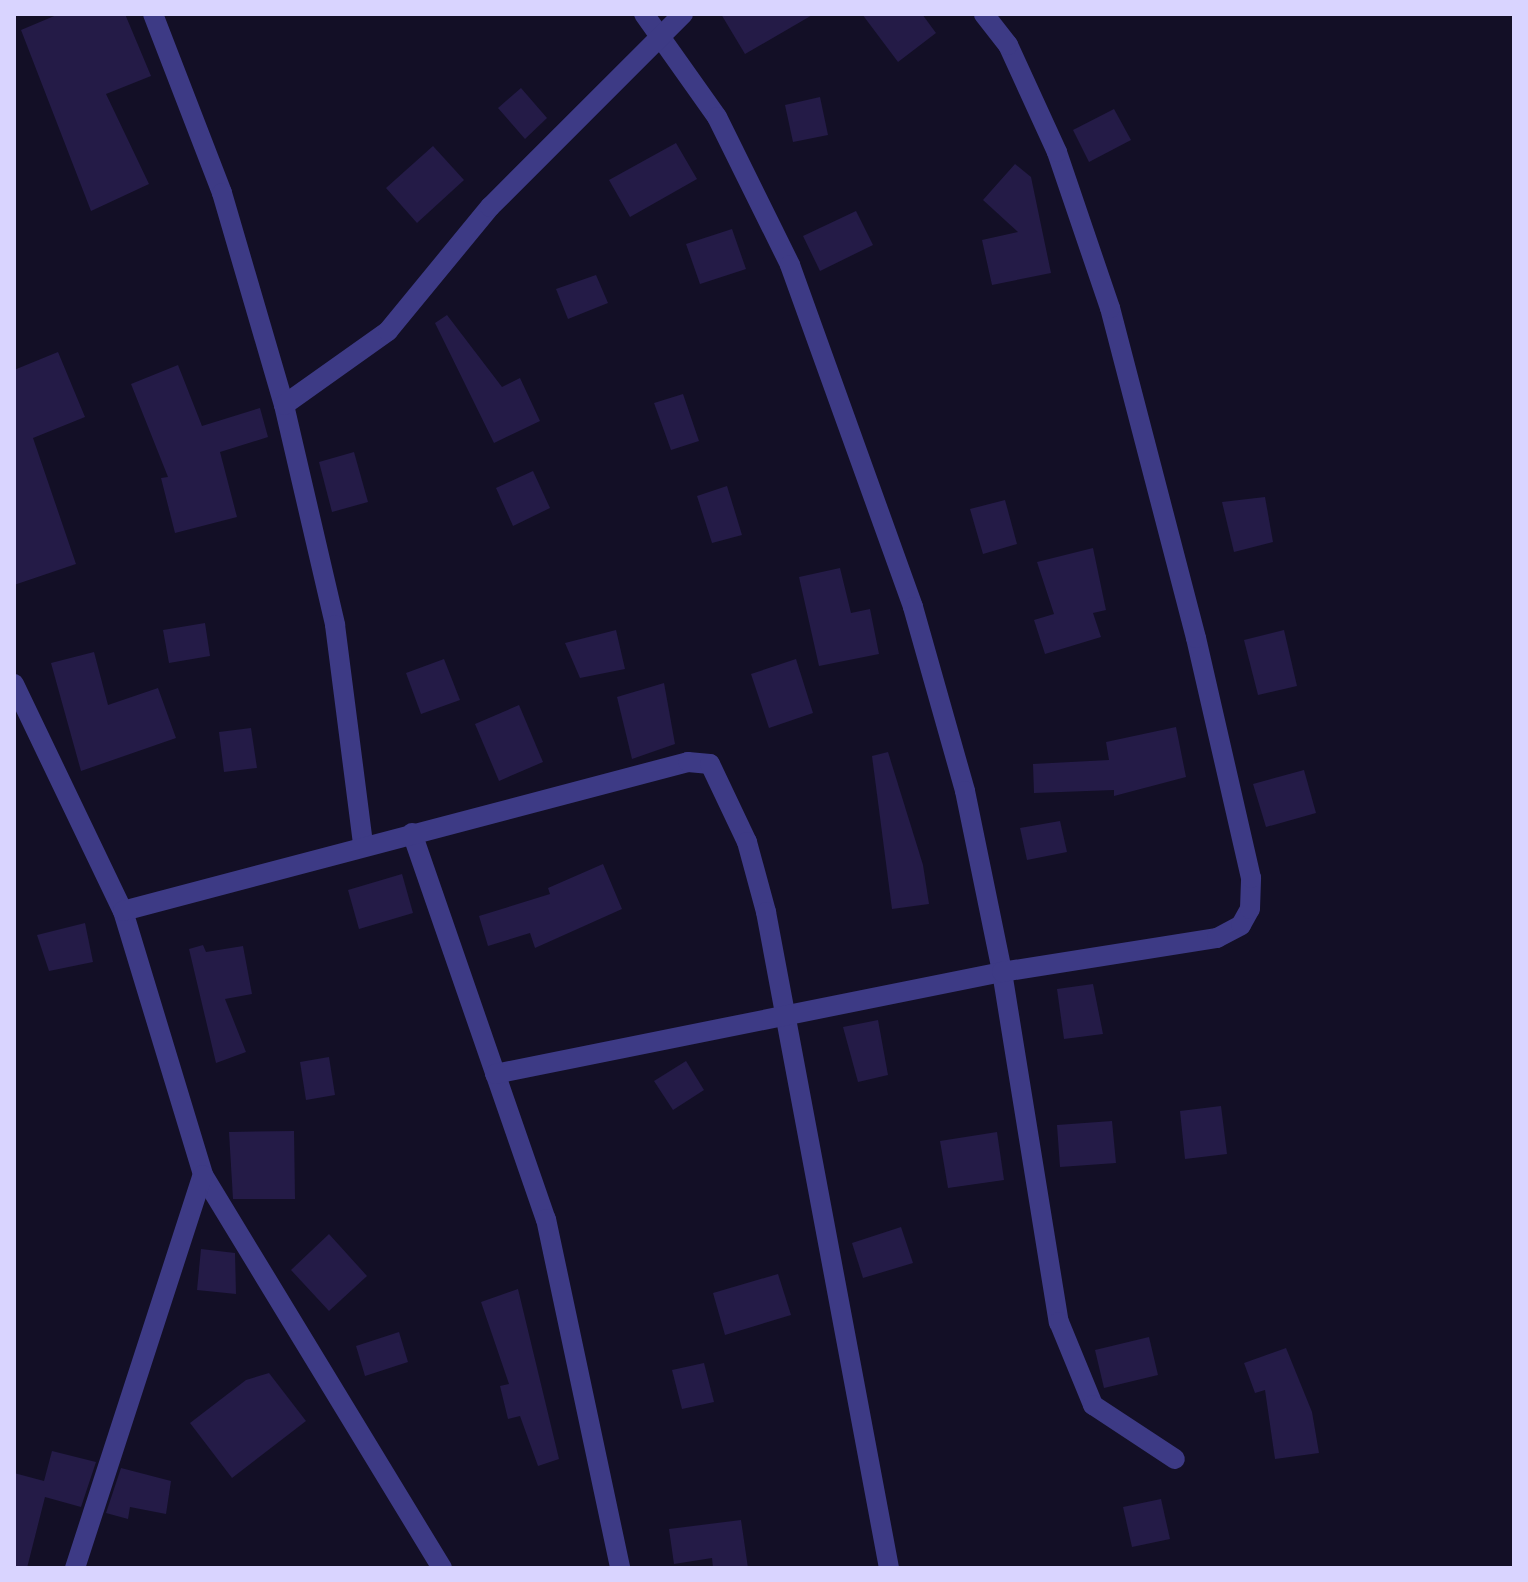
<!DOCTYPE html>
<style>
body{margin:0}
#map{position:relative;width:1528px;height:1582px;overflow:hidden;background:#130f26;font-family:Cabin,sans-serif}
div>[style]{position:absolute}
.building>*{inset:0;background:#241b47}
.minor>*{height:20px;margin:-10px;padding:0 10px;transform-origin:10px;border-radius:10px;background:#3d3a85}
span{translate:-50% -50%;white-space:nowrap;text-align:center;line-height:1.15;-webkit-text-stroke:7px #130f26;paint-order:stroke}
.frame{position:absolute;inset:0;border:16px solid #d9d4ff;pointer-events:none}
</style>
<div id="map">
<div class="building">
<i style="clip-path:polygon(59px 14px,125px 14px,151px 76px,106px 94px,149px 184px,91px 211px,21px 30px)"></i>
<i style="clip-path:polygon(721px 14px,814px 14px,745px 54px)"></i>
<i style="clip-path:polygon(862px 14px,922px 14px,936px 33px,898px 62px)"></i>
<i style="clip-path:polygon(521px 88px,547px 118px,525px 139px,498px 108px)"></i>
<i style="clip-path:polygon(820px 97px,828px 135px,793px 142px,785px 105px)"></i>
<i style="clip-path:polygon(1114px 109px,1131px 140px,1089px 162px,1073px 130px)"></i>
<i style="clip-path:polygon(676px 143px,697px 179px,630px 217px,609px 180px)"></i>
<i style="clip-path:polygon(433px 146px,464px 180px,417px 223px,386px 188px)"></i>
<i style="clip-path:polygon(1015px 164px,1031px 177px,1051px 273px,992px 285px,982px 240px,1018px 232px,983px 200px)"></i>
<i style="clip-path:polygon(856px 211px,873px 245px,820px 271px,803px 236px)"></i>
<i style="clip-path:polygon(732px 229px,746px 269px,700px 284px,686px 244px)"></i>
<i style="clip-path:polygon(596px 275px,608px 303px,568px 319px,556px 289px)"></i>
<i style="clip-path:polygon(447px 315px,502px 387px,520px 378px,540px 421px,494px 443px,435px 323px)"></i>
<i style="clip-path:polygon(58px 352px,85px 417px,33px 438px,76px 564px,14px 585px,14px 370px)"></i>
<i style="clip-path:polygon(178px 365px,202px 426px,260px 408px,268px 437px,220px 452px,237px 517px,175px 533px,161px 478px,168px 477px,131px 384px)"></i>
<i style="clip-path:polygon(683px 394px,699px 441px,671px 450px,654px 403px)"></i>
<i style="clip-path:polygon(354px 452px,368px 502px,332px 512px,319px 462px)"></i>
<i style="clip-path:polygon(533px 471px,550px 508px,513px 526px,496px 488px)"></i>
<i style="clip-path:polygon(727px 486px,742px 535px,712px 543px,697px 496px)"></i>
<i style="clip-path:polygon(1265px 497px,1273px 542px,1234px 552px,1222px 502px)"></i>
<i style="clip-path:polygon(1005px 500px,1017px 544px,983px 554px,970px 509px)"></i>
<i style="clip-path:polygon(1093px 548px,1106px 610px,1093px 613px,1101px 637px,1045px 654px,1034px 620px,1054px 614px,1037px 562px)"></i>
<i style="clip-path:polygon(840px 568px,851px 613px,870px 609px,879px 654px,819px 666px,799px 577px)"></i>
<i style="clip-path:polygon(205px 623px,210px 656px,169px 663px,163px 630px)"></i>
<i style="clip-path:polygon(616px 630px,625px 669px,580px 678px,565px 643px)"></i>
<i style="clip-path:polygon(1284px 630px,1297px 686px,1258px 695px,1244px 640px)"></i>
<i style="clip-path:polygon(94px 652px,108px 705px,158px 688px,176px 738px,81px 771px,51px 663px)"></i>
<i style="clip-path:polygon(444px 659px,460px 700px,421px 714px,406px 673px)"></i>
<i style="clip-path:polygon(796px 659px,813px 713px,769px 728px,751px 674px)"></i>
<i style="clip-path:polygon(664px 683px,675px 744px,632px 759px,617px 697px)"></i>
<i style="clip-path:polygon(519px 705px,543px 762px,499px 781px,475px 724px)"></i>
<i style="clip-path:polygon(1176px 727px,1186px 777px,1114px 796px,1114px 790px,1034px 793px,1033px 764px,1109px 760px,1106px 742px)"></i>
<i style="clip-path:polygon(251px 728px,257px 768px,224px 772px,219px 732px)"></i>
<i style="clip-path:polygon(888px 752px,923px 865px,929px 904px,892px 909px,872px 756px)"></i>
<i style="clip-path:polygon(1304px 770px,1316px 813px,1266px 827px,1253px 784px)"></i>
<i style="clip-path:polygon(1060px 821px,1067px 852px,1027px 860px,1020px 828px)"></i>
<i style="clip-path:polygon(603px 864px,622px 909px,535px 948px,530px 933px,488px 946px,479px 916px,550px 894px,548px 888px)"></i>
<i style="clip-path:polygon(402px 874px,413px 913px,359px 929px,348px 890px)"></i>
<i style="clip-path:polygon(85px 923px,93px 962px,49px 971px,37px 935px)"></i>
<i style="clip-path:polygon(203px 945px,206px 952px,243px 946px,252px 994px,225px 999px,246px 1052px,216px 1063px,189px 949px)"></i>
<i style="clip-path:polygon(1093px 984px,1103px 1034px,1064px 1039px,1057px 989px)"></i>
<i style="clip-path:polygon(878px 1020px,888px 1075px,858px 1082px,843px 1027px)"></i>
<i style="clip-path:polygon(329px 1057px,335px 1095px,306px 1100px,300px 1062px)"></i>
<i style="clip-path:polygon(686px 1061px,704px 1090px,673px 1110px,654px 1081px)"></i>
<i style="clip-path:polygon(1221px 1106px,1227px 1154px,1185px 1159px,1180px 1111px)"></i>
<i style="clip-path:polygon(1112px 1121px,1116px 1163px,1060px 1167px,1057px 1125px)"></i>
<i style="clip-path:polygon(294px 1131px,295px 1199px,233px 1199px,229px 1132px)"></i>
<i style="clip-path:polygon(997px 1132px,1004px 1180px,948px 1188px,940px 1141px)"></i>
<i style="clip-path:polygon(901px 1227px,913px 1263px,863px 1278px,852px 1243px)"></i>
<i style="clip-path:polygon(329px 1234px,367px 1276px,329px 1311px,291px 1270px)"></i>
<i style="clip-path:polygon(201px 1249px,235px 1253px,236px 1294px,197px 1290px)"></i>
<i style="clip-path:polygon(778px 1274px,791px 1315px,725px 1335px,713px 1293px)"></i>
<i style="clip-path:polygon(518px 1289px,559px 1459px,538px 1466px,520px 1416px,508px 1419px,500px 1386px,509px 1384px,481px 1302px)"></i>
<i style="clip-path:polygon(399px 1332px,408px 1362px,365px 1376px,356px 1346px)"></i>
<i style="clip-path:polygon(1149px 1337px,1158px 1375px,1104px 1388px,1095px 1350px)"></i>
<i style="clip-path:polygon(1286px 1348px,1312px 1412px,1319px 1453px,1275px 1459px,1265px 1390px,1255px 1393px,1244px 1363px)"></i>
<i style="clip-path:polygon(704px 1363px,714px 1402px,682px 1409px,672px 1370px)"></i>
<i style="clip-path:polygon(269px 1373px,306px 1421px,232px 1478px,190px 1423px,246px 1380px)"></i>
<i style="clip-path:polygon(52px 1451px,96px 1462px,81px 1507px,45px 1497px,27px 1568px,14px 1568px,14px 1473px,44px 1481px)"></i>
<i style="clip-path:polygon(121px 1468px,171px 1481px,166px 1514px,130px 1507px,128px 1519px,106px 1513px)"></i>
<i style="clip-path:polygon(1161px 1499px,1170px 1539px,1132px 1547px,1123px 1507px)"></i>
<i style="clip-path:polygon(741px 1520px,748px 1568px,713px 1568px,712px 1558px,674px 1564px,669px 1529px)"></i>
</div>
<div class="minor">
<i style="left:153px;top:14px;width:192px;rotate:68.9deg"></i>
<i style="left:222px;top:193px;width:221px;rotate:73.7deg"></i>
<i style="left:284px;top:405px;width:226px;rotate:76.9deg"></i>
<i style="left:335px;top:625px;width:221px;rotate:82.7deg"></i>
<i style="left:644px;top:14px;width:126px;rotate:54.7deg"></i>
<i style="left:717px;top:117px;width:165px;rotate:63.7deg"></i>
<i style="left:790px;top:265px;width:363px;rotate:70.2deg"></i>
<i style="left:913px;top:607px;width:191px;rotate:74.2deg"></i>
<i style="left:965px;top:791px;width:185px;rotate:78.4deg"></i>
<i style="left:1002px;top:972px;width:355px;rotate:80.8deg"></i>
<i style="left:1059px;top:1322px;width:90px;rotate:67.7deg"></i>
<i style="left:1093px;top:1405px;width:98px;rotate:33.4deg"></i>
<i style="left:284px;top:405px;width:128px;rotate:-35.4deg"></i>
<i style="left:388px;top:331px;width:161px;rotate:-50.6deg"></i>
<i style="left:490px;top:207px;width:273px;rotate:-45deg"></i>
<i style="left:14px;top:684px;width:252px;rotate:64.4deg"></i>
<i style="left:123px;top:911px;width:276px;rotate:73.1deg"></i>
<i style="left:203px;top:1175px;width:460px;rotate:58.7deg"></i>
<i style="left:412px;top:833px;width:409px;rotate:70.9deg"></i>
<i style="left:546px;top:1219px;width:357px;rotate:78deg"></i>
<i style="left:123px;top:911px;width:584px;rotate:-14.77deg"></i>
<i style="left:688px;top:762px;width:22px;rotate:5deg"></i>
<i style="left:710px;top:764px;width:86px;rotate:64.6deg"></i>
<i style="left:747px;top:842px;width:73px;rotate:74.8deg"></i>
<i style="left:766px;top:912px;width:667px;rotate:79.38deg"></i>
<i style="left:495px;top:1074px;width:517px;rotate:-11.38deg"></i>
<i style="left:1002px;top:972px;width:218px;rotate:-9deg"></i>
<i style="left:1217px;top:938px;width:27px;rotate:-28deg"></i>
<i style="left:1241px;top:925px;width:18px;rotate:-61deg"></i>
<i style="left:1250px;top:909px;width:31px;rotate:-88deg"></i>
<i style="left:1251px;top:878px;width:246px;rotate:-102.9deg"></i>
<i style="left:1196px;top:638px;width:341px;rotate:-104.6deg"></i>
<i style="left:1110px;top:308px;width:165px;rotate:-108.8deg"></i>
<i style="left:1057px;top:152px;width:118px;rotate:-114.6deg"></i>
<i style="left:1008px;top:45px;width:39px;rotate:-128deg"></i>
<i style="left:75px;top:1568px;width:413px;rotate:-72deg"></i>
</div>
<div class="frame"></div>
</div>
